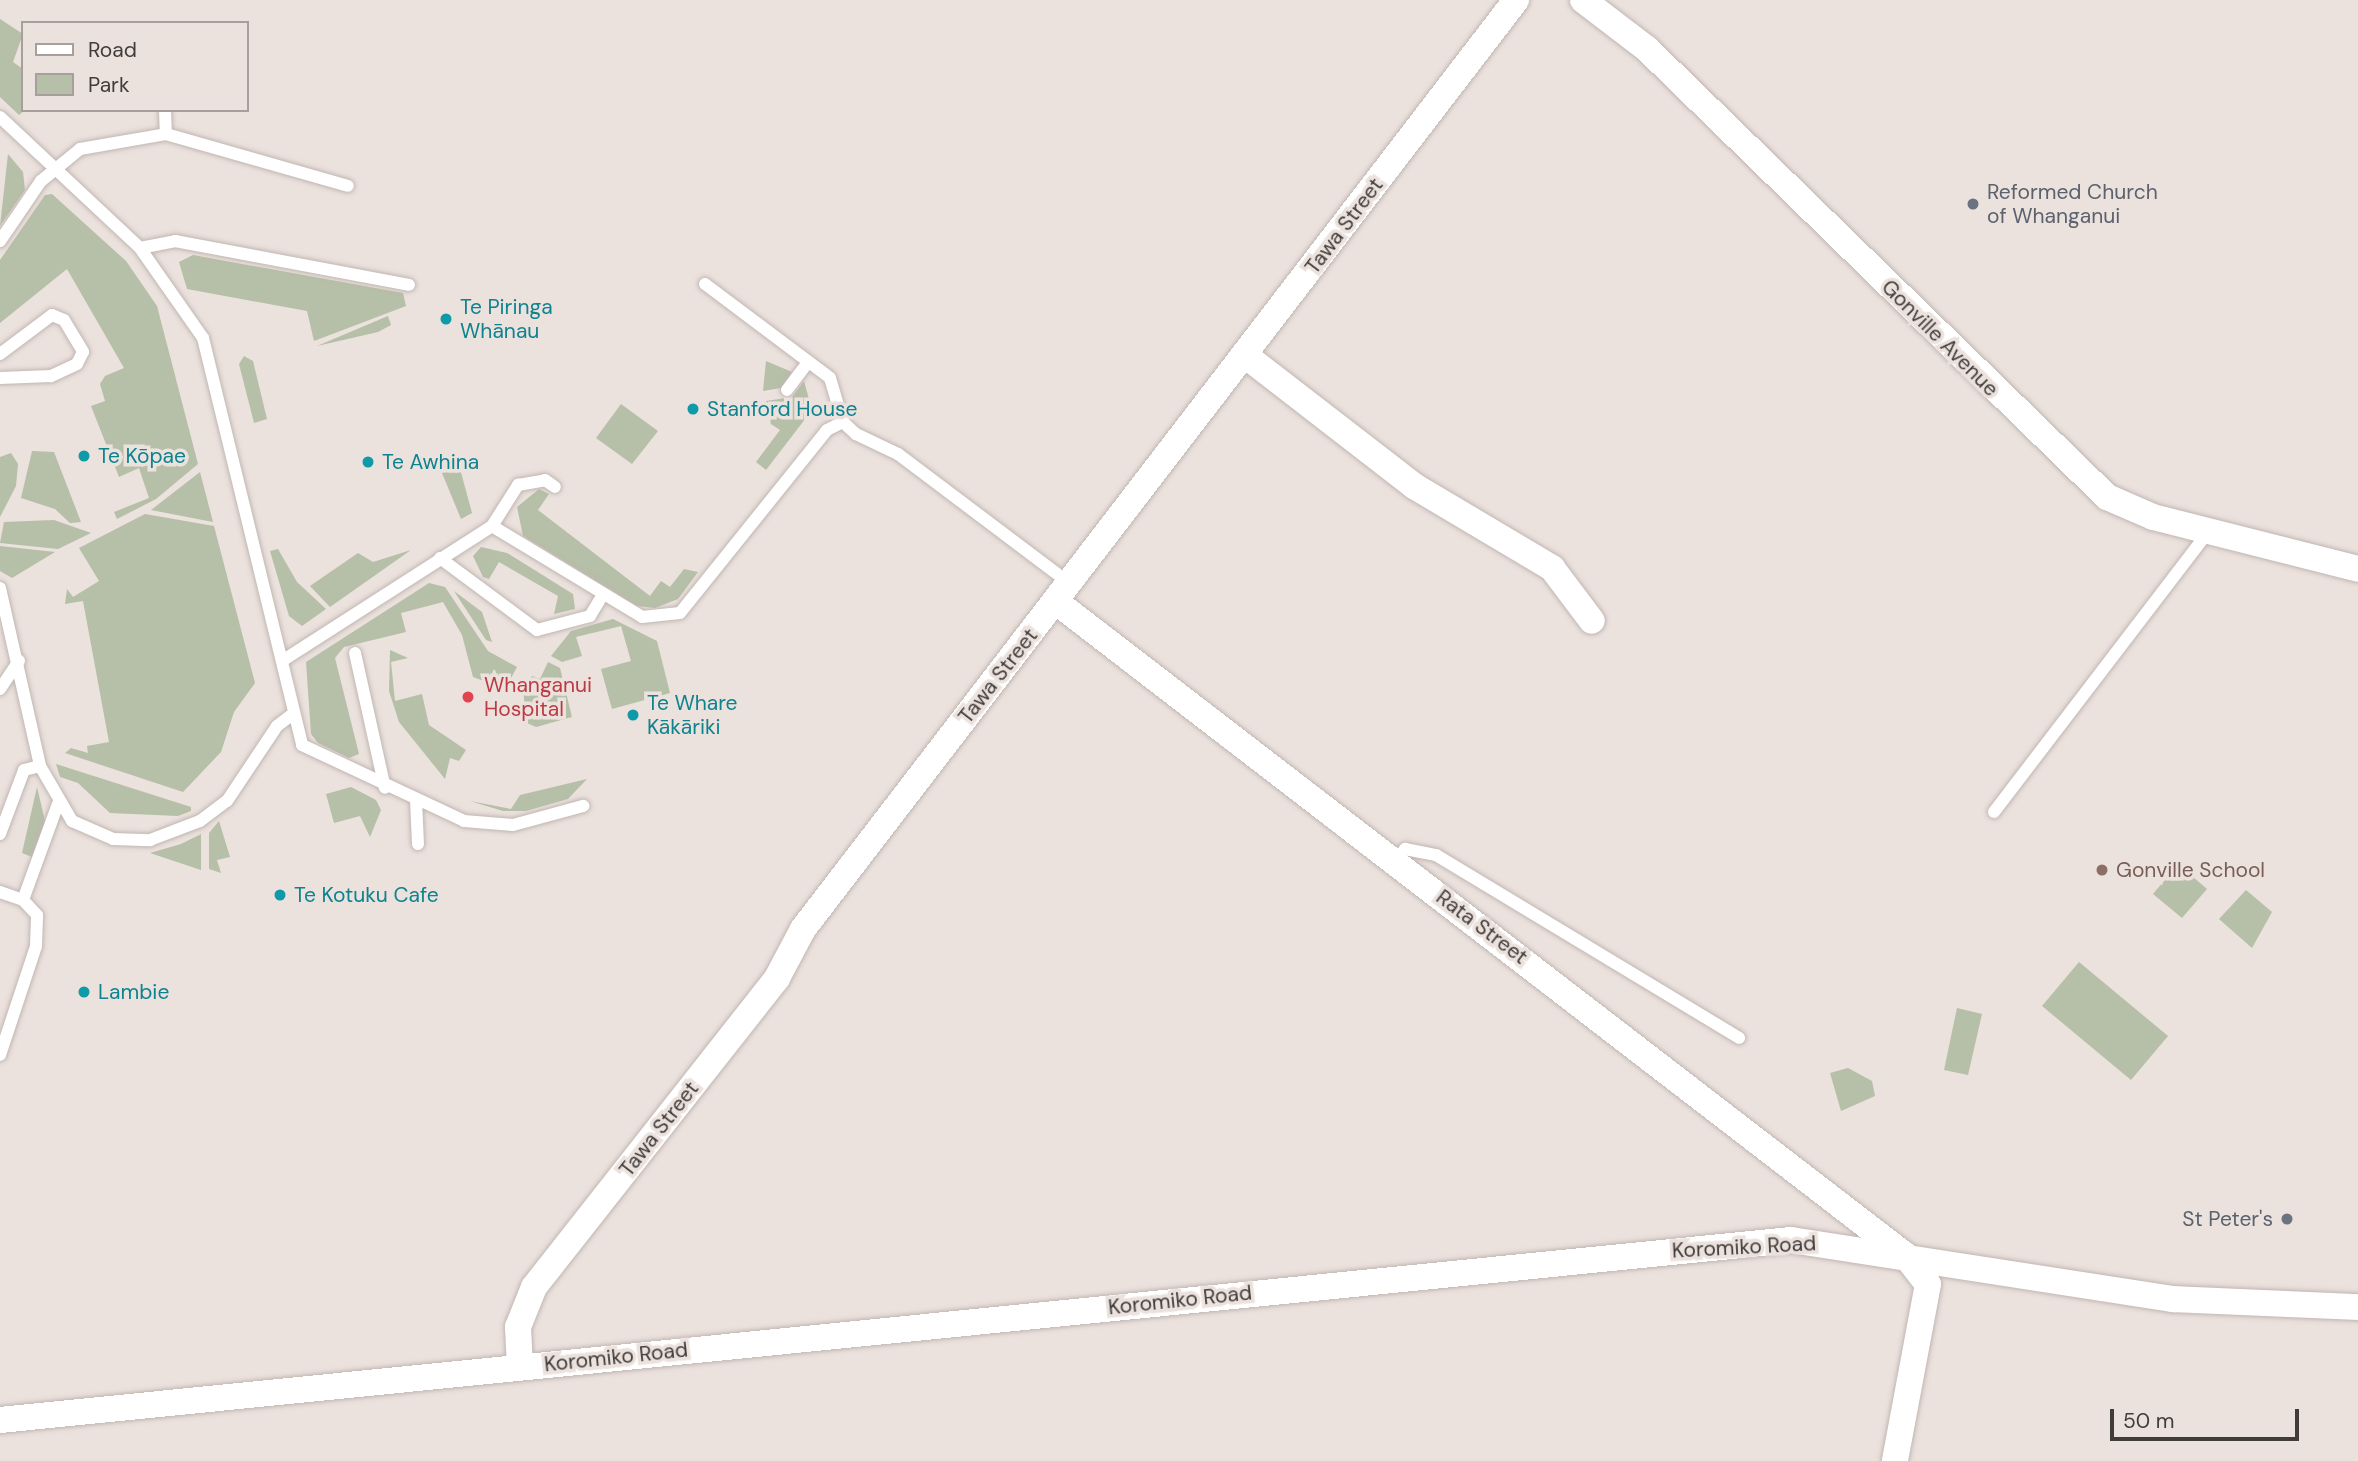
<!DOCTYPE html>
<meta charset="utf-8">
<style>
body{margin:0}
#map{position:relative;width:2358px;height:1461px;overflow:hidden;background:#ebe1dd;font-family:"DM Sans",sans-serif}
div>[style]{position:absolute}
.green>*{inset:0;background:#b6bfa7}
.roads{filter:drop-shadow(0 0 2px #c0b6b2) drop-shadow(0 0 2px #c0b6b2)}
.lane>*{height:12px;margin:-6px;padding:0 6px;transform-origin:6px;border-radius:6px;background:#fff}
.street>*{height:26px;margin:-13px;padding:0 13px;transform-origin:13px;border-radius:13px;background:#fff}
.dots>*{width:19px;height:19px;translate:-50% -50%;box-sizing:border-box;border:4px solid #ebe1dd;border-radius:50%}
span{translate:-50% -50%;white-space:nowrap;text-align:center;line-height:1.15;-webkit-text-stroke:7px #ebe1dd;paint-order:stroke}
.worship-label{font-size:21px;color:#5b616d}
.left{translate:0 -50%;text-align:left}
.right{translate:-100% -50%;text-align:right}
.street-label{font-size:21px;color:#403c3a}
.culture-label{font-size:21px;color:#0d838f}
.health-label{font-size:21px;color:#be3a42}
.education-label{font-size:21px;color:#785e54}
.legend{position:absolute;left:21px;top:21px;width:228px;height:91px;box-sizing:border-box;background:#ebe1dd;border:2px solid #a79f9c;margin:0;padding:9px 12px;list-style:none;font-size:21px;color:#403c3a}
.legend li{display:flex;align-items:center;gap:14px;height:35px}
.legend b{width:35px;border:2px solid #a79f9c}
.scale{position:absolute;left:2110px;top:1409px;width:189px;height:32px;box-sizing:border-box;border:4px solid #403c3a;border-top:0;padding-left:9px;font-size:21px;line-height:24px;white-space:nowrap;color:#403c3a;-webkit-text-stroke:5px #ebe1dd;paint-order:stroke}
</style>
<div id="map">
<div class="green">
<i style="clip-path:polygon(0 19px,23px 34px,13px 62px,23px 69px,25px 110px,19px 115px,0 97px)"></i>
<i style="clip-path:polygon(8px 154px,23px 172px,25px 190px,0 226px)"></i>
<i style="clip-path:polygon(52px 194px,126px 261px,157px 306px,198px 464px,156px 499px,117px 519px,114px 512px,149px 498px,139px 468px,119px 477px,91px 406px,105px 401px,100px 384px,105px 376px,124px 368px,67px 269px,0 323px,0 260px,45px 195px)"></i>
<i style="clip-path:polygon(193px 255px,403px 293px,406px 306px,314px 341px,307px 311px,187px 289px,179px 262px)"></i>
<i style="clip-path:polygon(388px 316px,391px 325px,378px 332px,317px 346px)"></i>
<i style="clip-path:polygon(244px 356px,253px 361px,267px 419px,254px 423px,239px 364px)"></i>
<i style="clip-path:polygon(766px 361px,792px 372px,781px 388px,763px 391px)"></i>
<i style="clip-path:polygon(804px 381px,812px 410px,766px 470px,756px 462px,780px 430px,771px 424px,766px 401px,792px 397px)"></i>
<i style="clip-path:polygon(621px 404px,658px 431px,632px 464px,596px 438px)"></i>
<i style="clip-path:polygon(32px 451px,54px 452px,81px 522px,70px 523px,55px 509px,21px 498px)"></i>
<i style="clip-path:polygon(11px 453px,18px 464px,16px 486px,0 517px,0 457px)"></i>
<i style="clip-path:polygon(459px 465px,472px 513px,461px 519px,442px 473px)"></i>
<i style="clip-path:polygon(200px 472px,213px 522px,151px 510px)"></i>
<i style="clip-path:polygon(539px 489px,549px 494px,538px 510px,650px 596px,661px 581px,670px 587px,684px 569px,698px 572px,678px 599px,655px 608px,637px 606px,523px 536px,517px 507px)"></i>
<i style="clip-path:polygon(145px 514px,214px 526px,255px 683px,234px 712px,221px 752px,183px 792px,65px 753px,71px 748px,88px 753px,87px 746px,109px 742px,83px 601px,65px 604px,67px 589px,73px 597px,99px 581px,79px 548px)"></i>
<i style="clip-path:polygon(54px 520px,91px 533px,58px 549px,0 543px,4px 522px)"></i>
<i style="clip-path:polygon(0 546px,55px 552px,12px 578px,0 571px)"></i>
<i style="clip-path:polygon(481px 547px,507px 553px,573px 594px,575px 609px,554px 614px,558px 596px,499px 562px,489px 579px,483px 577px,473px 556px)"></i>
<i style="clip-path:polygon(278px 549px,297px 582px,326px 609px,302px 626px,289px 616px,270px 551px)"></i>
<i style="clip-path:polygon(411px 550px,330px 607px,310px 586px,358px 553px,373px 562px)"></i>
<i style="clip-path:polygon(429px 583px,445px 587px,488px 651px,517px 667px,505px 689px,473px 677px,462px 635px,443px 602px,401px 613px,406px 632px,344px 647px,335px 658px,359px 754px,349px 758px,318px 743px,311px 734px,306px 662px)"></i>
<i style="clip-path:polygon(454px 591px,482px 612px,492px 642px,486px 640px)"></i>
<i style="clip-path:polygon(613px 619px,657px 641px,670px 693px,612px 709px,601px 669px,631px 661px,621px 626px,576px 637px,582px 656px,562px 662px,551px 656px,571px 631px)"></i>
<i style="clip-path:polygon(390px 650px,408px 658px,391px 662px,395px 701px,422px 694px,429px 725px,466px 750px,459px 761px,450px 758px,445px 779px,399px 722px,389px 691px)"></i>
<i style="clip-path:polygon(548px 662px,560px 668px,572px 717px,536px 727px,527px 723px,523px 690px,532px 676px,540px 679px)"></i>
<i style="clip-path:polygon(56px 764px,191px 807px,191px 811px,178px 816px,110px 813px,78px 783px,60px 777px)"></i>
<i style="clip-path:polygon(587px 779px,568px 799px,526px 811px,503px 811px,470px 801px,511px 809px,520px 795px)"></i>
<i style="clip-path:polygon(37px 787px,45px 821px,32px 857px,22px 853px)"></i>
<i style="clip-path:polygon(351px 787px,376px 800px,381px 810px,370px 837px,360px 816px,334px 823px,326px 794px)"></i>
<i style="clip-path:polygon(219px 821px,230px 857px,217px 860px,221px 873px,209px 869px,209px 833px)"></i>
<i style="clip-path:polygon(201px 834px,201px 870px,150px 853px,181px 844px)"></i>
<i style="clip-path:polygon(2178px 864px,2207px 889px,2182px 918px,2153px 894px)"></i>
<i style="clip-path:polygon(2246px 890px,2272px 912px,2252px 948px,2219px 919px)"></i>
<i style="clip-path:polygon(2079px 962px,2168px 1036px,2131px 1080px,2042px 1006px)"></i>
<i style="clip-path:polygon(1957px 1008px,1982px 1014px,1968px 1075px,1944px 1070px)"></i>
<i style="clip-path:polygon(1848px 1068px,1872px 1081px,1875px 1096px,1841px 1111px,1830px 1073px)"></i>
</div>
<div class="roads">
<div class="lane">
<i style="left:165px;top:110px;width:24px;rotate:88deg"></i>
<i style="left:0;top:117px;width:192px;rotate:43.1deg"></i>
<i style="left:140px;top:248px;width:110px;rotate:55deg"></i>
<i style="left:203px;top:338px;width:419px;rotate:76.3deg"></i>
<i style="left:302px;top:745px;width:179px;rotate:25.1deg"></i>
<i style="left:464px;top:821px;width:49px;rotate:4.7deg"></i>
<i style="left:513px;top:825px;width:73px;rotate:-15.2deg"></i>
<i style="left:0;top:241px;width:73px;rotate:-55.7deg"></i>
<i style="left:41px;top:181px;width:50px;rotate:-39.4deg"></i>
<i style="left:80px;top:149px;width:87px;rotate:-9.9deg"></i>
<i style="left:166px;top:134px;width:189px;rotate:15.9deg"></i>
<i style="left:140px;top:248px;width:36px;rotate:-11deg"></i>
<i style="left:175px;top:241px;width:238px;rotate:10.6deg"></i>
<i style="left:705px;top:284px;width:156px;rotate:36.9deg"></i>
<i style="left:830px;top:378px;width:46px;rotate:73.5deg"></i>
<i style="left:843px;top:422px;width:18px;rotate:43deg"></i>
<i style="left:856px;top:434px;width:47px;rotate:25.5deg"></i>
<i style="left:898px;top:454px;width:214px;rotate:37deg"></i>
<i style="left:0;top:354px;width:65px;rotate:-36.9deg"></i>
<i style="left:52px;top:315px;width:13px;rotate:23deg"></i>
<i style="left:64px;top:320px;width:37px;rotate:59deg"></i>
<i style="left:83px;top:352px;width:13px;rotate:117deg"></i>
<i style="left:77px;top:364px;width:29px;rotate:155deg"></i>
<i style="left:51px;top:376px;width:51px;rotate:177.8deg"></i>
<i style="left:787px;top:390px;width:35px;rotate:-53deg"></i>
<i style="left:492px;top:526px;width:175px;rotate:31.2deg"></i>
<i style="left:642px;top:617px;width:38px;rotate:-6deg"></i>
<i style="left:680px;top:613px;width:235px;rotate:-51.2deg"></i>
<i style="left:827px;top:430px;width:18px;rotate:-27deg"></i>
<i style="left:440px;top:558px;width:121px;rotate:36.6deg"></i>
<i style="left:537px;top:630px;width:55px;rotate:-14.8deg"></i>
<i style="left:590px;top:616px;width:23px;rotate:-59deg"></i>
<i style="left:0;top:588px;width:182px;rotate:77.3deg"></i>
<i style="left:40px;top:766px;width:64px;rotate:59.8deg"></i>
<i style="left:72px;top:821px;width:45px;rotate:23.7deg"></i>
<i style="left:113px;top:839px;width:37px;rotate:2deg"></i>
<i style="left:150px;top:840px;width:53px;rotate:-20.8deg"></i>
<i style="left:200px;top:821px;width:34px;rotate:-37deg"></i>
<i style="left:227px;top:801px;width:90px;rotate:-56.3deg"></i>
<i style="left:277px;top:726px;width:21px;rotate:-37deg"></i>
<i style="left:355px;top:653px;width:138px;rotate:77.5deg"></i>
<i style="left:285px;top:659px;width:246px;rotate:-32.7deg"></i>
<i style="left:492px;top:526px;width:49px;rotate:-57.6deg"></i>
<i style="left:518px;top:485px;width:27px;rotate:-10deg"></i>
<i style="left:545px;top:480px;width:12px;rotate:35deg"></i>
<i style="left:0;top:689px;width:34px;rotate:-56deg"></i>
<i style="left:416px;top:800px;width:44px;rotate:87.4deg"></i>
<i style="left:1994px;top:812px;width:352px;rotate:-52.6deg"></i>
<i style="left:0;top:834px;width:68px;rotate:-69.4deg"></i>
<i style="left:24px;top:770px;width:16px;rotate:-14deg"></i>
<i style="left:1395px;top:861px;width:16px;rotate:-50deg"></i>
<i style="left:1405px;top:849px;width:32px;rotate:11deg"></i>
<i style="left:1436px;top:855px;width:354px;rotate:31.1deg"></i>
<i style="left:0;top:892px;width:24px;rotate:19deg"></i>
<i style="left:0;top:1055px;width:115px;rotate:-71.7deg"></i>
<i style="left:36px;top:946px;width:31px;rotate:-88deg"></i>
<i style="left:37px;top:915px;width:21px;rotate:-133deg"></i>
<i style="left:23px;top:900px;width:102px;rotate:-70deg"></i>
</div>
<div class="street">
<i style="left:1583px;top:0;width:81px;rotate:37.4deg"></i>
<i style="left:1647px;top:49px;width:642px;rotate:44.24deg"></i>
<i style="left:2107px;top:497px;width:50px;rotate:23.5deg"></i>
<i style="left:2153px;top:517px;width:211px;rotate:14.2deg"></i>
<i style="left:1246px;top:356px;width:212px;rotate:37.7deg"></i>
<i style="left:1414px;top:486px;width:161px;rotate:30.7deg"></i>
<i style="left:1552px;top:568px;width:66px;rotate:53deg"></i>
<i style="left:1055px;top:601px;width:1072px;rotate:37.58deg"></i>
<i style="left:1905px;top:1255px;width:37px;rotate:52deg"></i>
<i style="left:1928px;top:1284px;width:180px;rotate:100.6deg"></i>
<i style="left:520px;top:1367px;width:40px;rotate:-92.9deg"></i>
<i style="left:518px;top:1327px;width:43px;rotate:-68.2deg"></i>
<i style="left:534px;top:1287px;width:393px;rotate:-51.8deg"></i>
<i style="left:777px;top:978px;width:55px;rotate:-62deg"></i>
<i style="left:803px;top:929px;width:1171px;rotate:-52.49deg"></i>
<i style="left:0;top:1420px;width:1800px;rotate:-5.74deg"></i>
<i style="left:1791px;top:1240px;width:387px;rotate:8.8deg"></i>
<i style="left:2173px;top:1299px;width:185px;rotate:2.5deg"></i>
</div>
</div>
<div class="dots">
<i style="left:1973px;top:204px;background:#6b7280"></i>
<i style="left:446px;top:319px;background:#0f9aa8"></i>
<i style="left:693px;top:409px;background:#0f9aa8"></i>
<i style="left:84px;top:456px;background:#0f9aa8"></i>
<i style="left:368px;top:462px;background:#0f9aa8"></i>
<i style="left:468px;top:697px;background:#e0444e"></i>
<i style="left:633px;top:715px;background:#0f9aa8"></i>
<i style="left:2102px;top:870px;background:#8d6e63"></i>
<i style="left:280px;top:895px;background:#0f9aa8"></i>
<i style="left:84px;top:992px;background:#0f9aa8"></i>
<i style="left:2287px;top:1219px;background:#6b7280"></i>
</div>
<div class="worship-label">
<span class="left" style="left:1987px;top:204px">Reformed Church<br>of Whanganui</span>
<span class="right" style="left:2273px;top:1219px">St Peter's</span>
</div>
<div class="street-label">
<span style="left:1344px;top:226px;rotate:-53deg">Tawa Street</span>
<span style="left:1940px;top:338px;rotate:45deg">Gonville Avenue</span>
<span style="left:998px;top:676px;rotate:-52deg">Tawa Street</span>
<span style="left:1482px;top:927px;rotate:37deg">Rata Street</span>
<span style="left:659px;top:1129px;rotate:-52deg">Tawa Street</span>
<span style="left:1744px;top:1247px;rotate:-3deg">Koromiko Road</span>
<span style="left:1180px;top:1300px;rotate:-6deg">Koromiko Road</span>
<span style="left:616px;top:1357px;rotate:-6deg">Koromiko Road</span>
</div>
<div class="culture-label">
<span class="left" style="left:460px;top:319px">Te Piringa<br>Whānau</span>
<span class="left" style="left:707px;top:409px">Stanford House</span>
<span class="left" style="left:98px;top:456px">Te Kōpae</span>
<span class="left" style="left:382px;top:462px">Te Awhina</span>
<span class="left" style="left:647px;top:715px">Te Whare<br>Kākāriki</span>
<span class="left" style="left:294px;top:895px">Te Kotuku Cafe</span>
<span class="left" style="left:98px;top:992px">Lambie</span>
</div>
<div class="health-label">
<span class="left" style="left:484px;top:697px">Whanganui<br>Hospital</span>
</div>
<div class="education-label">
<span class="left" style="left:2116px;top:870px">Gonville School</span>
</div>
<ul class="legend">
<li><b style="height:9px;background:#fff"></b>Road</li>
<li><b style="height:19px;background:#b6bfa7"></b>Park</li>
</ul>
<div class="scale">50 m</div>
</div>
